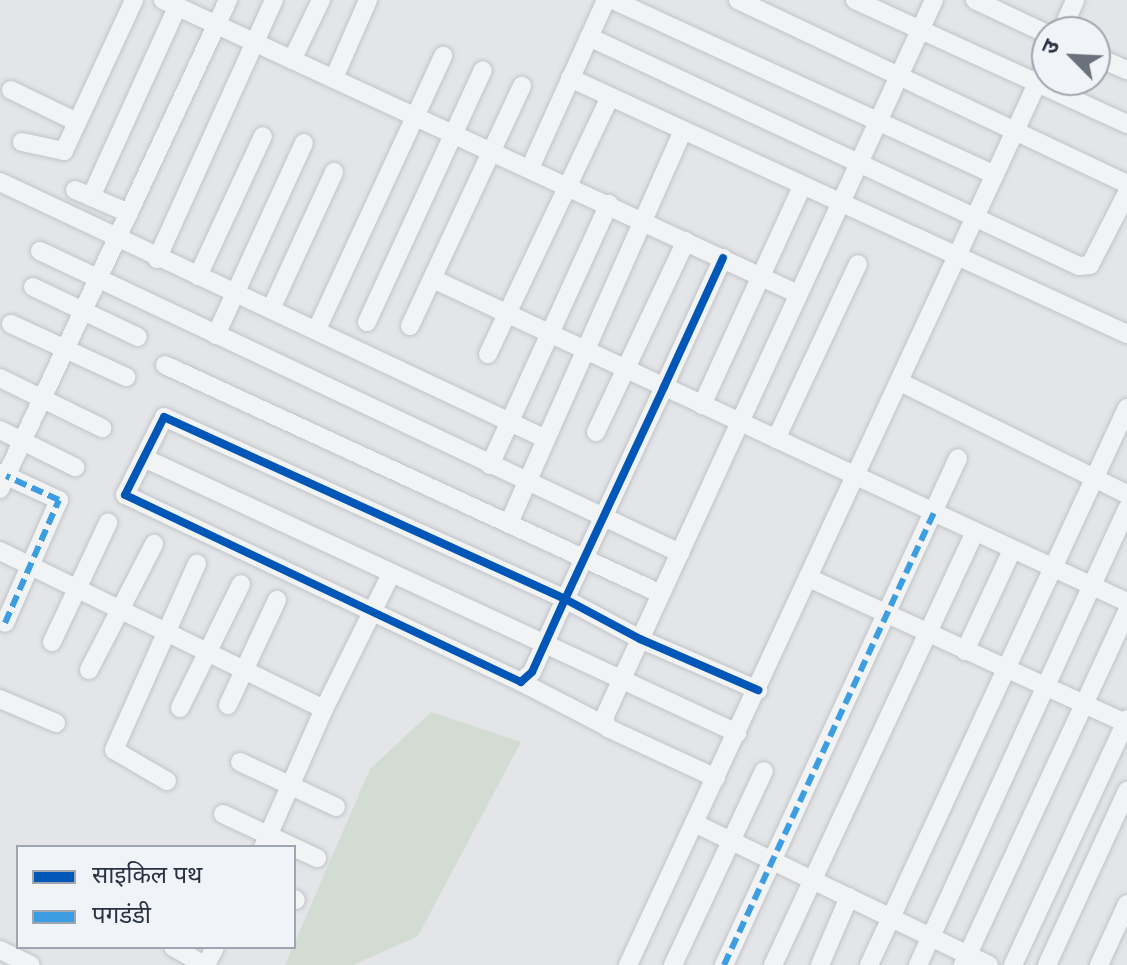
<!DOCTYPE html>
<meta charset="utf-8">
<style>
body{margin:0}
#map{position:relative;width:1127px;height:965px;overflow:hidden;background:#e3e5e8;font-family:"Varela Round","Noto Sans Devanagari",sans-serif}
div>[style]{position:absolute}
.green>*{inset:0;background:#d3dcd3}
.roads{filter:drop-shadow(0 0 2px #c1c3c6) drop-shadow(0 0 2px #c1c3c6)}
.minor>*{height:18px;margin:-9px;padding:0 9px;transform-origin:9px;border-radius:9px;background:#f2f3f5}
.quiet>*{height:6px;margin-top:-3px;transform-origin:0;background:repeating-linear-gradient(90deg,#3d9de3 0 12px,transparent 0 18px)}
.cycleway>*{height:8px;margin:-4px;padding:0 4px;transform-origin:4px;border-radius:4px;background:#0057b8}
span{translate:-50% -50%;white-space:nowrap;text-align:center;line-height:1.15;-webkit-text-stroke:8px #f0f3f7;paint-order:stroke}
.legend{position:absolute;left:16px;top:845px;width:280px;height:104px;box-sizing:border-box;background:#f0f3f7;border:2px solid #a0a6af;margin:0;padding:10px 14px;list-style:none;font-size:24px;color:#293242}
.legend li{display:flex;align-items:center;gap:16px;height:40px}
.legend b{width:40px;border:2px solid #a0a6af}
.north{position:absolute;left:1031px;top:16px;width:80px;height:80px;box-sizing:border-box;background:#f0f3f7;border:2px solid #a0a6af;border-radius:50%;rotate:294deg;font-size:22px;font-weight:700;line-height:32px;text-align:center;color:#293242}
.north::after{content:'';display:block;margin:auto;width:28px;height:36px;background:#6a717c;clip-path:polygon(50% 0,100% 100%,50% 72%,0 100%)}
</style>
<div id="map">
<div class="green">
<i style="clip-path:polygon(431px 712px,521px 742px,418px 936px,353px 965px,285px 965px,370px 769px)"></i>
</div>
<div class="roads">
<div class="minor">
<i style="left:163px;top:0;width:700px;rotate:24.84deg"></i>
<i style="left:613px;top:0;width:420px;rotate:24.6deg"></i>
<i style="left:738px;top:0;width:430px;rotate:25.3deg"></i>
<i style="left:855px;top:0;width:299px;rotate:24.5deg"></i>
<i style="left:975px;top:0;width:80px;rotate:25.3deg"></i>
<i style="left:1061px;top:32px;width:35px;rotate:-66deg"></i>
<i style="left:589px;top:37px;width:541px;rotate:25.05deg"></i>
<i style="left:1079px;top:266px;width:11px;rotate:-5deg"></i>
<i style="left:1090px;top:265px;width:81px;rotate:-62.8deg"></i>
<i style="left:1095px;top:56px;width:35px;rotate:24deg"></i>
<i style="left:292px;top:60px;width:67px;rotate:-64.2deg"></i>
<i style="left:334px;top:78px;width:85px;rotate:-66.4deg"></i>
<i style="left:570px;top:78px;width:613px;rotate:24.68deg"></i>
<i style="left:11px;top:90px;width:73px;rotate:25.9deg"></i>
<i style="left:22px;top:142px;width:43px;rotate:12.1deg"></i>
<i style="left:64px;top:151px;width:166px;rotate:-65.1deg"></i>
<i style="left:531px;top:166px;width:182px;rotate:-65.7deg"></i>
<i style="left:0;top:182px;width:603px;rotate:25.21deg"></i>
<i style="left:75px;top:190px;width:59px;rotate:23.1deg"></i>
<i style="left:91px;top:197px;width:209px;rotate:-65.6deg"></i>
<i style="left:40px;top:251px;width:708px;rotate:25.26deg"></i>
<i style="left:723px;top:258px;width:142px;rotate:114.6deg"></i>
<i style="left:664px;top:387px;width:234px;rotate:115deg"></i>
<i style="left:565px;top:599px;width:80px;rotate:114.3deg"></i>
<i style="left:532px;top:672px;width:15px;rotate:138deg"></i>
<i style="left:521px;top:682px;width:438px;rotate:-154.7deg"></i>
<i style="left:125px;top:495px;width:87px;rotate:-63.4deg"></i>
<i style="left:164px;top:417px;width:440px;rotate:24.4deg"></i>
<i style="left:565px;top:599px;width:85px;rotate:28.1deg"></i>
<i style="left:640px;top:639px;width:129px;rotate:23.4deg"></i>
<i style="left:157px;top:259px;width:284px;rotate:-65.7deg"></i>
<i style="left:198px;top:276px;width:154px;rotate:-65.1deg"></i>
<i style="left:433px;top:279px;width:765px;rotate:24.96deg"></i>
<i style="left:33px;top:287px;width:116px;rotate:25.5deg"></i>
<i style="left:271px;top:309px;width:151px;rotate:-65.3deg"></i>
<i style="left:367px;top:322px;width:277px;rotate:-65.3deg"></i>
<i style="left:11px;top:324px;width:127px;rotate:24.7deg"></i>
<i style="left:410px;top:326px;width:265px;rotate:-65deg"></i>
<i style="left:317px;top:329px;width:301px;rotate:-65.2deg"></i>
<i style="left:216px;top:335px;width:211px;rotate:-65.4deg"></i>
<i style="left:488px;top:354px;width:284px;rotate:-64.6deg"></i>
<i style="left:165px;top:365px;width:546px;rotate:24.78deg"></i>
<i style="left:0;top:378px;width:114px;rotate:26.1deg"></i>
<i style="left:900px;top:382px;width:253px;rotate:26.3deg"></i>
<i style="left:702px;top:405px;width:240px;rotate:-65.4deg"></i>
<i style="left:0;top:430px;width:84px;rotate:26.3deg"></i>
<i style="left:596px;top:432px;width:211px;rotate:-64.8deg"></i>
<i style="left:776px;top:439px;width:193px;rotate:-64.9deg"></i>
<i style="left:144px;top:458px;width:654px;rotate:24.88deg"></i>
<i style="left:490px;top:465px;width:287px;rotate:-65.5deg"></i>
<i style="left:0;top:473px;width:65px;rotate:24.6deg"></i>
<i style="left:59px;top:500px;width:134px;rotate:113.7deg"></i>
<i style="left:0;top:489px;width:540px;rotate:-65deg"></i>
<i style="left:509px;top:523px;width:429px;rotate:-66.1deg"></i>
<i style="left:0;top:551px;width:360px;rotate:26deg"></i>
<i style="left:324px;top:709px;width:151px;rotate:113.8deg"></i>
<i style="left:811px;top:579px;width:348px;rotate:24.6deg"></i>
<i style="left:52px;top:642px;width:132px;rotate:-64.8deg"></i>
<i style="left:965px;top:651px;width:111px;rotate:-65deg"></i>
<i style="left:89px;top:670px;width:142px;rotate:-62.7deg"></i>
<i style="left:521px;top:682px;width:96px;rotate:27.4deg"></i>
<i style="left:0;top:699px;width:61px;rotate:23.2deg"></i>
<i style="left:228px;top:705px;width:116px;rotate:-65deg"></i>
<i style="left:180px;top:708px;width:138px;rotate:-63.8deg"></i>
<i style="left:324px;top:709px;width:151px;rotate:-63.6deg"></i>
<i style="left:240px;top:762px;width:106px;rotate:25.1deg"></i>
<i style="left:716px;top:778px;width:119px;rotate:-155.2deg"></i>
<i style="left:608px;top:728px;width:11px;rotate:-112deg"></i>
<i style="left:604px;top:718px;width:790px;rotate:-65.32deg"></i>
<i style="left:167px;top:781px;width:61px;rotate:-149.7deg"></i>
<i style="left:114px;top:750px;width:204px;rotate:-66deg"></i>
<i style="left:223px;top:814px;width:104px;rotate:25.1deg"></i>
<i style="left:694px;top:823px;width:327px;rotate:25.7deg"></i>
<i style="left:294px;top:899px;width:2px;rotate:27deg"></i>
<i style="left:173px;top:947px;width:36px;rotate:30deg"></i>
<i style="left:0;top:950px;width:34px;rotate:26deg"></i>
<i style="left:206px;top:965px;width:20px;rotate:-63deg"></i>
<i style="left:628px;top:965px;width:995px;rotate:-65.11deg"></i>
<i style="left:673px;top:965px;width:214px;rotate:-64.9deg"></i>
<i style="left:724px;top:965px;width:558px;rotate:-65.22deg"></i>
<i style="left:773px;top:965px;width:478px;rotate:-65deg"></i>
<i style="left:820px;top:965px;width:74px;rotate:-66.9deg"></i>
<i style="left:869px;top:965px;width:614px;rotate:-65.15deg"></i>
<i style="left:918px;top:965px;width:502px;rotate:-65.38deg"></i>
<i style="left:963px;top:965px;width:389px;rotate:-65.1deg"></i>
<i style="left:1013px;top:965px;width:271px;rotate:-65.1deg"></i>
<i style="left:1047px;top:965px;width:192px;rotate:-65.3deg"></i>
<i style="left:1099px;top:965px;width:67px;rotate:-65.3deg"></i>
</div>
</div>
<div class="quiet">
<i style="left:5px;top:623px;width:134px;rotate:-66.3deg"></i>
<i style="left:59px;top:500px;width:58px;rotate:-155.6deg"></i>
<i style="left:724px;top:965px;width:498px;rotate:-65.1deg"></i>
</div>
<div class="cycleway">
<i style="left:723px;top:258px;width:142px;rotate:114.6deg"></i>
<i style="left:664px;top:387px;width:234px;rotate:115deg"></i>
<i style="left:565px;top:599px;width:80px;rotate:114.3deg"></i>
<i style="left:532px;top:672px;width:15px;rotate:138deg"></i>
<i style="left:521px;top:682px;width:438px;rotate:-154.7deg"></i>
<i style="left:125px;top:495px;width:87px;rotate:-63.4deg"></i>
<i style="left:164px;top:417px;width:440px;rotate:24.4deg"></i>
<i style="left:565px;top:599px;width:85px;rotate:28.1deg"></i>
<i style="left:640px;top:639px;width:129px;rotate:23.4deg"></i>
</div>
<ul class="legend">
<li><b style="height:10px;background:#0057b8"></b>साइकिल पथ</li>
<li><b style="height:10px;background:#3d9de3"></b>पगडंडी</li>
</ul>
<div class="north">उ</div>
</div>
